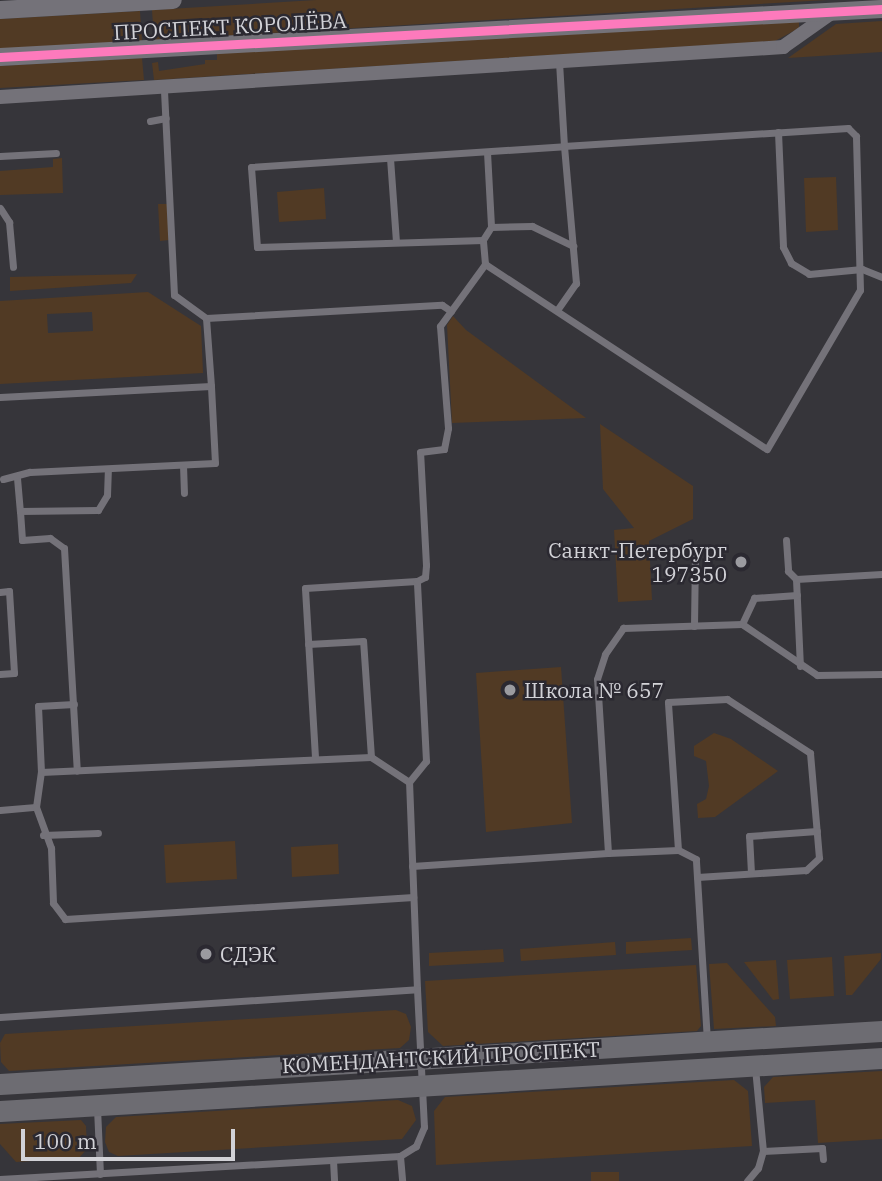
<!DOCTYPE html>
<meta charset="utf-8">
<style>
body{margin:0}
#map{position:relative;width:882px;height:1181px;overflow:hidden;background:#36353a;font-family:"IBM Plex Serif",serif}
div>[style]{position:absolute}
.green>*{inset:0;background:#513a24}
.service>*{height:7px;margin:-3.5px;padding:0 3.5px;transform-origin:3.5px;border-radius:3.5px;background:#747279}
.minor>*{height:14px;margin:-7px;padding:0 7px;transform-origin:7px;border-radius:7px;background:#747279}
.tertiary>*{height:18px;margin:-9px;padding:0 9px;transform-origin:9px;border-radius:9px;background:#747279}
.secondary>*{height:21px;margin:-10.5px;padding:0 10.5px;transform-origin:10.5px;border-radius:10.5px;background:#6d6c72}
.cycleway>*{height:9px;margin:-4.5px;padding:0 4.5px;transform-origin:4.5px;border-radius:4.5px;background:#fd7abc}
.dots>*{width:19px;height:19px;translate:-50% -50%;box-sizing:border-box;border:4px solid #2b2931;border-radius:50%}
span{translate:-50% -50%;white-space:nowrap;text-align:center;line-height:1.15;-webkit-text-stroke:5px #2b2931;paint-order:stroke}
.street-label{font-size:21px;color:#d2d2d7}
.poi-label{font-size:21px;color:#d2d2d7}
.right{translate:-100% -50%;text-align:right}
.left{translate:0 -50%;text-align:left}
.scale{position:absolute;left:21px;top:1129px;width:214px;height:32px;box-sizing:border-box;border:4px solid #d2d2d7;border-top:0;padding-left:9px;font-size:21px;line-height:24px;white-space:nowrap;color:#d2d2d7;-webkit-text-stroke:5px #2b2931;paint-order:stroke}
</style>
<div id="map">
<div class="green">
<i style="clip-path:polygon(316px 0,827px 0,154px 40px,152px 10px)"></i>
<i style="clip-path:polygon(140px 11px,142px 41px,0 50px,0 19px)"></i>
<i style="clip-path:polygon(799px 20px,799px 28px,775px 41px,154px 80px,152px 63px,158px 62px,159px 71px,205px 64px,205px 60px,217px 60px,217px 53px)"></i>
<i style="clip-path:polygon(882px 21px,882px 52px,788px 58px,836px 24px)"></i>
<i style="clip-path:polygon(142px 58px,144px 80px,0 88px,0 66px)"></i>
<i style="clip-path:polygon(62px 158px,63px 193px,0 195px,0 171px,53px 167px,53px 159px)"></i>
<i style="clip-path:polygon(836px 177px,838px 230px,806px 232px,804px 178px)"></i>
<i style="clip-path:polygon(324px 188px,326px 219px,279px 222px,277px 192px)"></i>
<i style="clip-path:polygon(158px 204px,167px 204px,169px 240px,160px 241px)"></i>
<i style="clip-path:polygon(137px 274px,131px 283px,10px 291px,10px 277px)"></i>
<i style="clip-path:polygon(evenodd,148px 292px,201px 326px,203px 373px,0 384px,0 301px,148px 292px,92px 312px,93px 331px,48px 333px,47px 314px,92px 312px)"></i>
<i style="clip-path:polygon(453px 316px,466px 330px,586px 418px,452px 423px,447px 325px)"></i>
<i style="clip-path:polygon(600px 424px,693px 486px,693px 519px,649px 541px,652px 600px,618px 602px,614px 530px,634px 528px,603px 489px)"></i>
<i style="clip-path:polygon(561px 667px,572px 823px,486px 832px,476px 673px)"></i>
<i style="clip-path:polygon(714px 733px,731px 739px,778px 771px,715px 817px,698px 818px,697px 804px,706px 799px,709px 786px,706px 761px,694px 756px,694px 746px)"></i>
<i style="clip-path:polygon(235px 841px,237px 879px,166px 883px,164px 845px)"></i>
<i style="clip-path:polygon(338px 844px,339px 874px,292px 877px,291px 847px)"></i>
<i style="clip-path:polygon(691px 938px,692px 950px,626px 954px,626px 942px)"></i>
<i style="clip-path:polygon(615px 942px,616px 955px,521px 961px,520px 949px)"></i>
<i style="clip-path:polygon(503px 949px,504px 962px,429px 966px,429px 953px)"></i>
<i style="clip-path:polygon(881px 953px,881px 959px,852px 995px,846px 995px,844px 956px)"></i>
<i style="clip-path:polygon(832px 957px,834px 996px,790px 999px,787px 960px)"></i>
<i style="clip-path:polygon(776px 960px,779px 999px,773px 1000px,744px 962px)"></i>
<i style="clip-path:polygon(727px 963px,775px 1017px,776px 1026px,714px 1029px,709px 964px)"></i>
<i style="clip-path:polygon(696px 965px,701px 1026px,697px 1031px,443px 1046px,428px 1032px,425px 981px)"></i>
<i style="clip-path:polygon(396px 1010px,406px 1014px,411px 1027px,409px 1040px,400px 1048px,9px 1071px,1px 1062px,0 1043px,5px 1034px)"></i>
<i style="clip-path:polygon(882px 1071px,882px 1139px,818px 1143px,815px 1100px,765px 1103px,764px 1087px,773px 1077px)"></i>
<i style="clip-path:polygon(734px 1080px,748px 1091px,752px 1146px,436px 1165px,434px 1111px,445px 1097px)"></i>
<i style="clip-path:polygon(398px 1100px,412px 1106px,416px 1120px,402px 1139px,118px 1156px,109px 1152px,105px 1142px,106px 1127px,116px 1117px)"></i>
<i style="clip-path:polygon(81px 1120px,86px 1126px,87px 1149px,79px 1158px,16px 1162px,0 1144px,0 1124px)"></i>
<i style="clip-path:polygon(591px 1172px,619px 1172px,619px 1181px,591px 1181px)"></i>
</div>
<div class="service">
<i style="left:150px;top:121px;width:16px;rotate:-11deg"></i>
<i style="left:778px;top:132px;width:115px;rotate:87.5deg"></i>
<i style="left:783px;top:247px;width:18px;rotate:63deg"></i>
<i style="left:791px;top:263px;width:21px;rotate:31deg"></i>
<i style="left:809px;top:274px;width:53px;rotate:-5.4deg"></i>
<i style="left:862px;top:269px;width:22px;rotate:22deg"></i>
<i style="left:487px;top:152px;width:75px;rotate:86.9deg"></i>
<i style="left:491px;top:227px;width:15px;rotate:122deg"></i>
<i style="left:483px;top:240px;width:226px;rotate:178.2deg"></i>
<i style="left:257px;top:247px;width:80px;rotate:-94.3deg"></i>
<i style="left:251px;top:167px;width:314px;rotate:-3.8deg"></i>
<i style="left:564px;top:146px;width:84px;rotate:-93.4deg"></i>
<i style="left:0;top:156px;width:56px;rotate:-3.1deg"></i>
<i style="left:390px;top:158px;width:84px;rotate:85.9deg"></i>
<i style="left:0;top:208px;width:17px;rotate:57deg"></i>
<i style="left:9px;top:222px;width:45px;rotate:84.9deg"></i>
<i style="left:491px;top:227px;width:41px;rotate:-1.4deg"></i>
<i style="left:532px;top:226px;width:46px;rotate:26deg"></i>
<i style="left:485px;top:264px;width:337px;rotate:33.3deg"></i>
<i style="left:767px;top:449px;width:184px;rotate:-59.7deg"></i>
<i style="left:860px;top:290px;width:154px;rotate:-91.5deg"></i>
<i style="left:856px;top:136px;width:11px;rotate:-135deg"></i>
<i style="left:848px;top:128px;width:285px;rotate:176.4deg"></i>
<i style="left:564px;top:146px;width:138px;rotate:85deg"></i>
<i style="left:576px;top:283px;width:32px;rotate:125deg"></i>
<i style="left:206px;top:318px;width:236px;rotate:-3.2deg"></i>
<i style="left:442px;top:305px;width:11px;rotate:34deg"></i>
<i style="left:0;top:397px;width:211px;rotate:-3deg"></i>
<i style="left:211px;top:386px;width:68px;rotate:-94.2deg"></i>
<i style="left:206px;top:318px;width:39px;rotate:-144deg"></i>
<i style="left:174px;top:295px;width:208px;rotate:-92.8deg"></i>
<i style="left:183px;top:465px;width:28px;rotate:88deg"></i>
<i style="left:17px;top:478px;width:33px;rotate:85deg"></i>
<i style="left:20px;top:511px;width:78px;rotate:-0.7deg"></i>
<i style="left:98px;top:510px;width:17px;rotate:-59deg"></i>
<i style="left:107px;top:495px;width:26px;rotate:-88deg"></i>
<i style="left:3px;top:479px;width:28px;rotate:-15deg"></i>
<i style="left:30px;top:472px;width:185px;rotate:-2.8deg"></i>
<i style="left:215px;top:463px;width:77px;rotate:-93deg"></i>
<i style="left:20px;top:511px;width:29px;rotate:86deg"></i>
<i style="left:22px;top:540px;width:28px;rotate:-4deg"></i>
<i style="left:50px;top:538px;width:17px;rotate:36deg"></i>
<i style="left:64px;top:548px;width:223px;rotate:86.7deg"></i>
<i style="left:786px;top:540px;width:31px;rotate:86deg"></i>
<i style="left:788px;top:571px;width:11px;rotate:45deg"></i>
<i style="left:796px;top:579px;width:87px;rotate:87.4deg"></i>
<i style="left:796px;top:579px;width:86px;rotate:-3.3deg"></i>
<i style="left:0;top:592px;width:9px;rotate:-6deg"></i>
<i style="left:9px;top:591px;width:82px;rotate:86.5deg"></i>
<i style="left:14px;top:673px;width:14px;rotate:176deg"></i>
<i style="left:742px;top:624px;width:29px;rotate:-65deg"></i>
<i style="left:754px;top:598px;width:43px;rotate:-4deg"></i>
<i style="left:694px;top:626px;width:69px;rotate:-89.2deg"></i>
<i style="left:315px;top:757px;width:169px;rotate:-93.4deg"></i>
<i style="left:305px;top:588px;width:112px;rotate:-3.6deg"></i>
<i style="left:371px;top:757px;width:45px;rotate:33.3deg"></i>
<i style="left:41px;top:772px;width:66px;rotate:-92.6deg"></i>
<i style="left:38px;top:706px;width:36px;rotate:-3deg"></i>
<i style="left:36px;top:807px;width:35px;rotate:-82deg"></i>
<i style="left:41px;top:772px;width:330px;rotate:-2.6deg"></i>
<i style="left:371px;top:757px;width:116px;rotate:-93.9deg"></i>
<i style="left:363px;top:641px;width:55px;rotate:176.9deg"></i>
<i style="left:0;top:810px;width:36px;rotate:-5deg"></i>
<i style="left:36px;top:807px;width:44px;rotate:69.9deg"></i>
<i style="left:51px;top:848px;width:55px;rotate:87.9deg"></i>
<i style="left:53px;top:903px;width:20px;rotate:53deg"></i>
<i style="left:65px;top:919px;width:349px;rotate:-3.6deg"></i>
<i style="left:43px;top:835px;width:55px;rotate:-2.1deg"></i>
<i style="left:678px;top:850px;width:148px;rotate:-93.9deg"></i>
<i style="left:668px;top:702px;width:59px;rotate:-2.9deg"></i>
<i style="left:727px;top:699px;width:99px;rotate:33deg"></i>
<i style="left:810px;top:753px;width:105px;rotate:85.1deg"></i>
<i style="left:819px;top:858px;width:18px;rotate:137deg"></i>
<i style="left:806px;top:870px;width:109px;rotate:176.3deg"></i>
<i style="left:412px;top:866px;width:196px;rotate:-3.8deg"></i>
<i style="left:751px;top:873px;width:37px;rotate:-93deg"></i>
<i style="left:749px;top:836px;width:68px;rotate:-4.2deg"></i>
<i style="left:417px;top:989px;width:207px;rotate:-92.2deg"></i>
<i style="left:409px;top:782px;width:27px;rotate:-51deg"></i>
<i style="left:426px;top:761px;width:180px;rotate:-92.9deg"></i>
<i style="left:417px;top:581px;width:9px;rotate:-27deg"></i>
<i style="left:425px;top:577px;width:12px;rotate:-85deg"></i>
<i style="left:426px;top:565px;width:113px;rotate:-93deg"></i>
<i style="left:420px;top:452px;width:24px;rotate:-7deg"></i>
<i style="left:444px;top:449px;width:21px;rotate:-79deg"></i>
<i style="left:448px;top:428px;width:102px;rotate:-94.5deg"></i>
<i style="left:440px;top:326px;width:77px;rotate:-54deg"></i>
<i style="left:485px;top:264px;width:24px;rotate:-95deg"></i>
<i style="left:0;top:1017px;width:418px;rotate:-3.8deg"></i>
<i style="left:417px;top:989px;width:138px;rotate:87.1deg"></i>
<i style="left:424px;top:1127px;width:21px;rotate:113deg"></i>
<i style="left:416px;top:1146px;width:19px;rotate:148deg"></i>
<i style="left:400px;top:1156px;width:401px;rotate:176.7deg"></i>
<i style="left:707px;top:1041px;width:182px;rotate:-93.5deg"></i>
<i style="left:696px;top:859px;width:20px;rotate:-153deg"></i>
<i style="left:678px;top:850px;width:70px;rotate:177.5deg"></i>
<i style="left:608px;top:853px;width:174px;rotate:-93.6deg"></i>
<i style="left:597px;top:679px;width:26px;rotate:-72deg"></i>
<i style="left:605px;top:654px;width:32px;rotate:-55deg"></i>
<i style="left:623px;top:628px;width:119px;rotate:-1.9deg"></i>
<i style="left:742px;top:624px;width:91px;rotate:34.2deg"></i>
<i style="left:817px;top:675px;width:65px;rotate:-0.9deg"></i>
<i style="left:97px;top:1108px;width:66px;rotate:87.4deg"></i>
<i style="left:763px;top:1151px;width:59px;rotate:-2.9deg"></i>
<i style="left:822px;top:1148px;width:11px;rotate:85deg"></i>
<i style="left:400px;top:1156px;width:25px;rotate:85deg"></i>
<i style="left:333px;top:1160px;width:21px;rotate:87deg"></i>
<i style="left:747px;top:1181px;width:17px;rotate:-50deg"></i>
<i style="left:758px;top:1168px;width:18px;rotate:-74deg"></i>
<i style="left:763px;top:1151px;width:83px;rotate:-95.5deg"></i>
</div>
<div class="minor">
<i style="left:0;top:97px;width:785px;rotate:-3.65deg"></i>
<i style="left:783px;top:47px;width:62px;rotate:-35.2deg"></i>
</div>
<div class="tertiary">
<i style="left:0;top:10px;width:173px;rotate:-3.3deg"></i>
<i style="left:0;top:57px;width:883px;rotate:-3.12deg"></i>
</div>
<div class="secondary">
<i style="left:0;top:1084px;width:884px;rotate:-3.44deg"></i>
<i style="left:0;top:1111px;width:884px;rotate:-3.44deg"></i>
</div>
<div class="cycleway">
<i style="left:0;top:57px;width:883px;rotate:-3.12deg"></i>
</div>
<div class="dots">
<i style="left:741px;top:562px;background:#9b9ba0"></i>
<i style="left:510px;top:690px;background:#9b9ba0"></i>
<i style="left:206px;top:954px;background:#9b9ba0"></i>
</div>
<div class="street-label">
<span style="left:230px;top:26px;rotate:-3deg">ПРОСПЕКТ КОРОЛЁВА</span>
<span style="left:441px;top:1057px;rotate:-3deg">КОМЕНДАНТСКИЙ ПРОСПЕКТ</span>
</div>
<div class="poi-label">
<span class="right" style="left:727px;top:562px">Санкт-Петербург<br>197350</span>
<span class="left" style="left:524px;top:690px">Школа № 657</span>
<span class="left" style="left:220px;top:954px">СДЭК</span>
</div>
<div class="scale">100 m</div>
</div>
